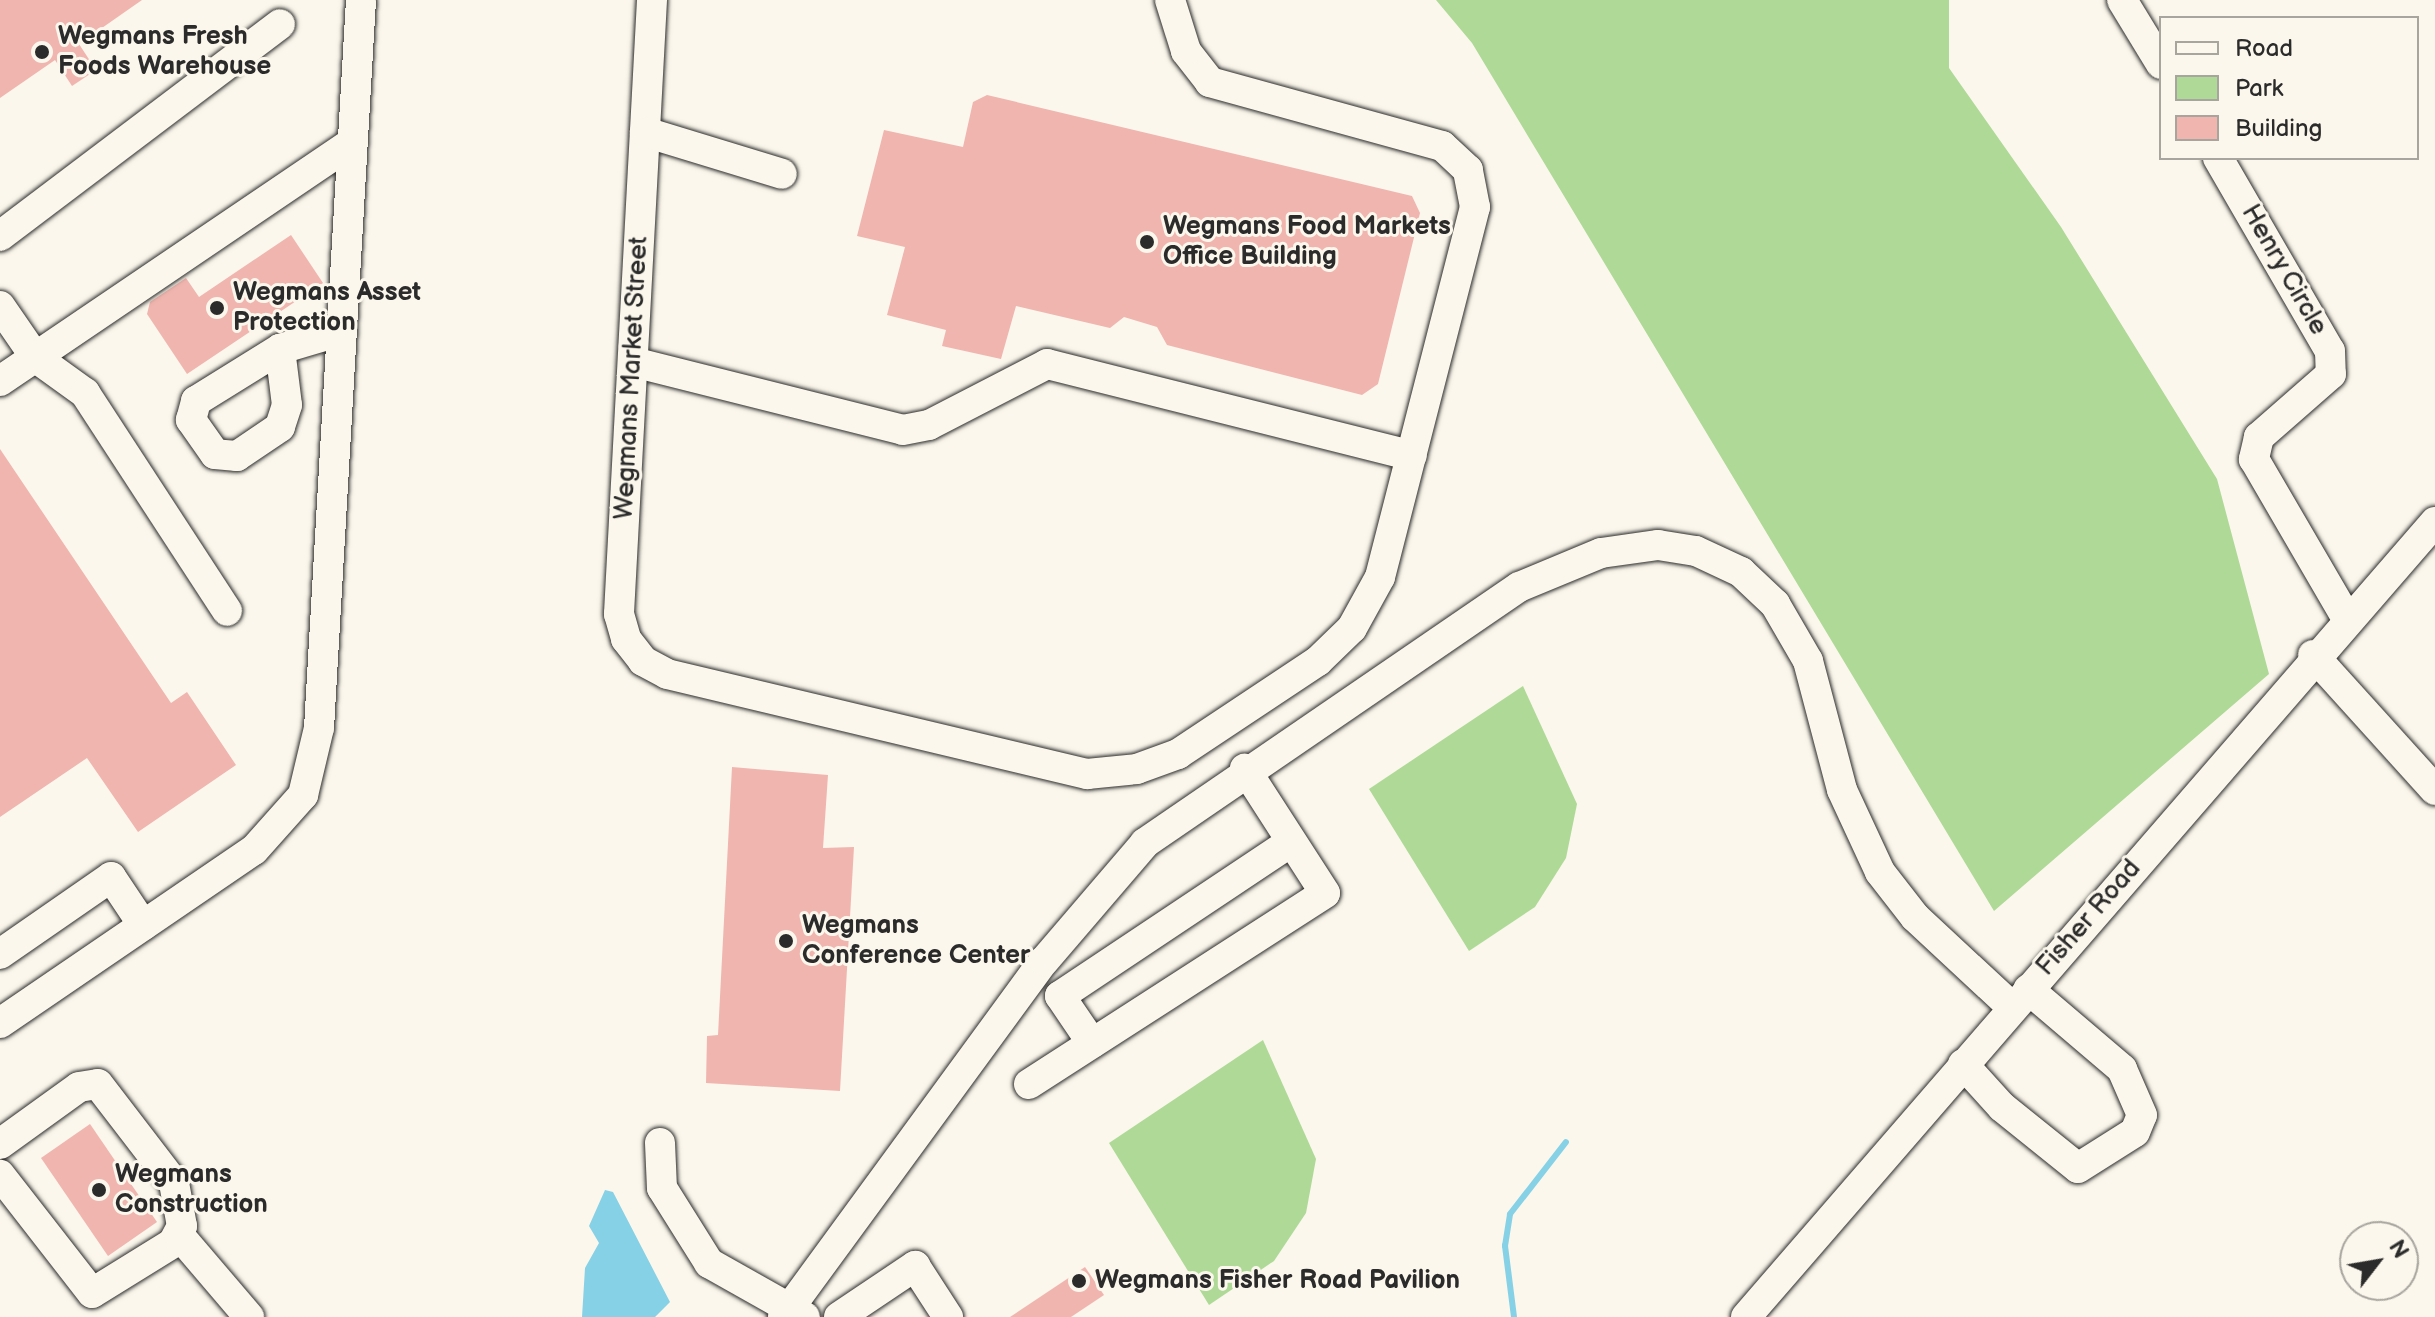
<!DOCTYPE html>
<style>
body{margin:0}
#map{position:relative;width:2435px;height:1317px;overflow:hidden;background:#fbf7ec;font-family:"Balsamiq Sans",sans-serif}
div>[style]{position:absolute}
.green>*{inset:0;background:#aed996}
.water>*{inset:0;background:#86d1e6}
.stream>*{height:6px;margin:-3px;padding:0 3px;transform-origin:3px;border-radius:3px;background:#86d1e6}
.building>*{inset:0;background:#f0b5ae}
.roads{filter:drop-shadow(0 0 2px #2b2b2b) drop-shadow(0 0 2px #2b2b2b)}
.minor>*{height:30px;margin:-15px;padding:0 15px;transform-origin:15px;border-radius:15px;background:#fbf7ec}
.dots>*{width:22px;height:22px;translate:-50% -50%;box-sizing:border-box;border:4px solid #fbf7ec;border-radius:50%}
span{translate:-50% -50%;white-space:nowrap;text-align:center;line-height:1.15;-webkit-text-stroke:6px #fbf7ec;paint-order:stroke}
.poi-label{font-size:26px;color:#2b2b2b;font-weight:700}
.left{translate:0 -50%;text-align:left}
.street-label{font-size:26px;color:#2b2b2b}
.legend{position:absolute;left:2159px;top:16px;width:260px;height:144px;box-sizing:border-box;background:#fbf7ec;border:2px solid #a8a59f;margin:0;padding:10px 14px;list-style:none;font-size:24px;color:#2b2b2b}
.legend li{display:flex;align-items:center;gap:16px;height:40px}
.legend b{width:40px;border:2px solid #a8a59f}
.north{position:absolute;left:2339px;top:1221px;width:80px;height:80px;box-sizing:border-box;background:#fbf7ec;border:2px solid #a8a59f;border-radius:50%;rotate:59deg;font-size:22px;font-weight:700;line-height:32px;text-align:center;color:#2b2b2b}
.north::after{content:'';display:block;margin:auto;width:28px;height:36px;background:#2b2b2b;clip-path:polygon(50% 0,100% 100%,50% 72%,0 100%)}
</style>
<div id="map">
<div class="green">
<i style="clip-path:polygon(1436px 0,1949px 0,1949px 68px,2061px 227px,2217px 479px,2269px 674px,1994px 911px,1472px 43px)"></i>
<i style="clip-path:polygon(1523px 686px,1577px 804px,1566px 858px,1535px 907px,1469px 951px,1369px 789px)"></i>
<i style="clip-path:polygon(1263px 1040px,1316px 1159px,1306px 1213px,1274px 1261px,1209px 1305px,1109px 1143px)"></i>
</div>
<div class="water">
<i style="clip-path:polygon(605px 1190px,613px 1192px,670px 1302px,655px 1317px,582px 1317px,585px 1268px,599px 1243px,589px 1226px)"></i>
</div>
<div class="stream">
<i style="left:1514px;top:1317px;width:72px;rotate:-97.2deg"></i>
<i style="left:1505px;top:1246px;width:32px;rotate:-81deg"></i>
<i style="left:1510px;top:1214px;width:91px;rotate:-52.1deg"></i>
</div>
<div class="building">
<i style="clip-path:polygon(0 0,142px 0,79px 44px,96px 70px,72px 86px,55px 60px,0 98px)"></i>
<i style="clip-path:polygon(987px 95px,1412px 196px,1420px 213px,1378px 384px,1362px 395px,1167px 345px,1157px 327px,1124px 317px,1110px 328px,1016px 306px,1001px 359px,942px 346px,946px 330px,887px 315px,905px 247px,857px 236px,884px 130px,963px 147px,973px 102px)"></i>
<i style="clip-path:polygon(291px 235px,323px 283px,187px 374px,147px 314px,150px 302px,186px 278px,199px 297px)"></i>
<i style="clip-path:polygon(0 449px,171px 703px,187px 692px,236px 765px,138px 832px,87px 758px,0 817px)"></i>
<i style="clip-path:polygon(732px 767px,828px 775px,823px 848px,854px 847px,840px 1091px,706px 1083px,707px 1036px,718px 1035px)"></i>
<i style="clip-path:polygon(90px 1124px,157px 1222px,108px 1256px,41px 1158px)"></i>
<i style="clip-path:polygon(1085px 1267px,1104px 1295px,1071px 1317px,1010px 1317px)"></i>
</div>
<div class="roads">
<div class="minor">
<i style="left:652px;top:0;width:615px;rotate:93.08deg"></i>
<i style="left:619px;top:614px;width:26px;rotate:74deg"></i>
<i style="left:626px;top:639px;width:28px;rotate:52deg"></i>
<i style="left:643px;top:661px;width:27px;rotate:28deg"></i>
<i style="left:667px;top:674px;width:432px;rotate:13.4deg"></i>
<i style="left:1087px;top:774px;width:50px;rotate:-5.7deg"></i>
<i style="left:1137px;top:769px;width:44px;rotate:-20.1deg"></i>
<i style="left:1178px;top:754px;width:168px;rotate:-33.6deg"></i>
<i style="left:1318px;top:661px;width:47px;rotate:-44.1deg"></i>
<i style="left:1352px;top:628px;width:58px;rotate:-61.2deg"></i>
<i style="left:1380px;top:577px;width:382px;rotate:-75.6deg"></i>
<i style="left:1475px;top:207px;width:38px;rotate:-101deg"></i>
<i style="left:1468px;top:170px;width:35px;rotate:-137deg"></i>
<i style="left:1442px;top:146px;width:241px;rotate:-164.6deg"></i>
<i style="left:1210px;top:82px;width:39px;rotate:-128deg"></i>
<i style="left:1186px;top:51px;width:53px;rotate:-107.4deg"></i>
<i style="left:2122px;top:0;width:75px;rotate:58.6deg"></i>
<i style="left:645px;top:132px;width:143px;rotate:17deg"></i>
<i style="left:2218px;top:158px;width:223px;rotate:59.9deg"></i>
<i style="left:2330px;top:351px;width:23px;rotate:88deg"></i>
<i style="left:2331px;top:374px;width:96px;rotate:138.8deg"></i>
<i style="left:2259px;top:437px;width:23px;rotate:103deg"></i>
<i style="left:2254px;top:459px;width:183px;rotate:59.8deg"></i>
<i style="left:0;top:236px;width:351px;rotate:-37.1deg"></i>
<i style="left:0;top:306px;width:62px;rotate:55.5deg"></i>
<i style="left:35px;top:357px;width:62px;rotate:35.8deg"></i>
<i style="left:85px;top:393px;width:260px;rotate:56.9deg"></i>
<i style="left:280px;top:349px;width:56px;rotate:82.9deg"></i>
<i style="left:287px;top:405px;width:23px;rotate:108deg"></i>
<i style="left:280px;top:427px;width:52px;rotate:146deg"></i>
<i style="left:237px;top:456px;width:22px;rotate:-175deg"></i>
<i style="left:215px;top:454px;width:42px;rotate:-125.2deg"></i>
<i style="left:191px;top:420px;width:20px;rotate:-75deg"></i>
<i style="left:196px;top:401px;width:99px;rotate:-31.8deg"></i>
<i style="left:280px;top:349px;width:64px;rotate:-16.4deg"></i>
<i style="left:633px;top:362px;width:278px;rotate:14.1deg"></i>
<i style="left:903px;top:430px;width:26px;rotate:-11deg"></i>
<i style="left:929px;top:425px;width:133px;rotate:-27.3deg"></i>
<i style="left:1047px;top:364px;width:376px;rotate:14.1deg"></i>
<i style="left:0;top:381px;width:425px;rotate:-34.1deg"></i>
<i style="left:2313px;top:655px;width:182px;rotate:47.9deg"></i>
<i style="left:0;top:954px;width:135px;rotate:-34.7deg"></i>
<i style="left:111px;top:877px;width:58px;rotate:56.3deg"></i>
<i style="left:0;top:1023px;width:307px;rotate:-34.3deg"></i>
<i style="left:254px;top:850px;width:74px;rotate:-48.3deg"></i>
<i style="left:303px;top:795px;width:69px;rotate:-76.6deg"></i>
<i style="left:319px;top:728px;width:729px;rotate:-86.7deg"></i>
<i style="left:1092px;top:1043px;width:57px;rotate:-124.2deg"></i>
<i style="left:1060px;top:996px;width:278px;rotate:-33.7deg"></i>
<i style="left:1963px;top:1064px;width:58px;rotate:47.8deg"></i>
<i style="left:2002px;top:1107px;width:97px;rotate:38.8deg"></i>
<i style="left:2078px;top:1168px;width:67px;rotate:-32.3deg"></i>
<i style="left:2135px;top:1132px;width:18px;rotate:-68deg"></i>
<i style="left:2142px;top:1115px;width:50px;rotate:-113.5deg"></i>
<i style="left:2122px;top:1069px;width:123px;rotate:-139.6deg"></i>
<i style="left:1029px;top:1084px;width:352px;rotate:-32.8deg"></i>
<i style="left:1325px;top:893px;width:148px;rotate:-122.8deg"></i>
<i style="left:660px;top:1143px;width:45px;rotate:87.5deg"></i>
<i style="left:662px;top:1188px;width:89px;rotate:57.9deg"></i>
<i style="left:709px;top:1263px;width:110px;rotate:29.4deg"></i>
<i style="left:0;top:1144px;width:97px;rotate:-35.8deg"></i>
<i style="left:79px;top:1087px;width:19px;rotate:-9deg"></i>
<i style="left:98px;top:1084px;width:125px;rotate:52.5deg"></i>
<i style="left:174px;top:1183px;width:44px;rotate:79.5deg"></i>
<i style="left:182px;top:1226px;width:19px;rotate:118deg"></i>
<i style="left:173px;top:1243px;width:95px;rotate:148.3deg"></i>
<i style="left:92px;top:1293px;width:150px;rotate:-127.9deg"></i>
<i style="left:179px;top:1235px;width:108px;rotate:49.5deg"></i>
<i style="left:783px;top:1317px;width:441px;rotate:-53.8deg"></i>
<i style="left:1044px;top:961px;width:155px;rotate:-49.4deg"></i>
<i style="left:1145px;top:843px;width:453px;rotate:-34.4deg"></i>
<i style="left:1519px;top:587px;width:89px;rotate:-22.5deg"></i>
<i style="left:1601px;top:553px;width:58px;rotate:-8deg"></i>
<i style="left:1658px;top:545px;width:38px;rotate:9deg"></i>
<i style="left:1696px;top:551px;width:50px;rotate:25deg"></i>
<i style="left:1741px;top:572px;width:47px;rotate:43.3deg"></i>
<i style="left:1775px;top:604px;width:66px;rotate:59.9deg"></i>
<i style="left:1808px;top:661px;width:133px;rotate:75.2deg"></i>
<i style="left:1842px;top:790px;width:90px;rotate:65.1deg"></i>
<i style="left:1880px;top:872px;width:57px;rotate:52.1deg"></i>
<i style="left:1915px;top:917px;width:132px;rotate:42.9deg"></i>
<i style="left:839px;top:1317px;width:92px;rotate:-33.9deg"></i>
<i style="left:915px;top:1266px;width:61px;rotate:57.1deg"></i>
<i style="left:1746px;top:1317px;width:1052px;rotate:-49.09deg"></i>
</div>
</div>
<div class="dots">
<i style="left:42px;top:52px;background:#2b2b2b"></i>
<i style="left:1147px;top:242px;background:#2b2b2b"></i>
<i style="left:217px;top:308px;background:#2b2b2b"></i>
<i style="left:786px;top:941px;background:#2b2b2b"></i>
<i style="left:99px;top:1190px;background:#2b2b2b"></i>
<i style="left:1079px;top:1281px;background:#2b2b2b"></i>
</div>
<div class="poi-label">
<span class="left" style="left:58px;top:52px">Wegmans Fresh<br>Foods Warehouse</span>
<span class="left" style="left:1163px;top:242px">Wegmans Food Markets<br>Office Building</span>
<span class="left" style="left:233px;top:308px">Wegmans Asset<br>Protection</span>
<span class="left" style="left:802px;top:941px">Wegmans<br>Conference Center</span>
<span class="left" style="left:115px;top:1190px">Wegmans<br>Construction</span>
<span class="left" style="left:1095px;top:1281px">Wegmans Fisher Road Pavilion</span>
</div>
<div class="street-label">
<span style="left:2284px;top:270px;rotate:60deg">Henry Circle</span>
<span style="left:632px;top:378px;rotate:-87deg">Wegmans Market Street</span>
<span style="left:2089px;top:918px;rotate:-49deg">Fisher Road</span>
</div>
<ul class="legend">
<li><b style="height:10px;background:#fbf7ec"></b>Road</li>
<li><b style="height:22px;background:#aed996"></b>Park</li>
<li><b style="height:22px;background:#f0b5ae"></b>Building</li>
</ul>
<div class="north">N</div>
</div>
